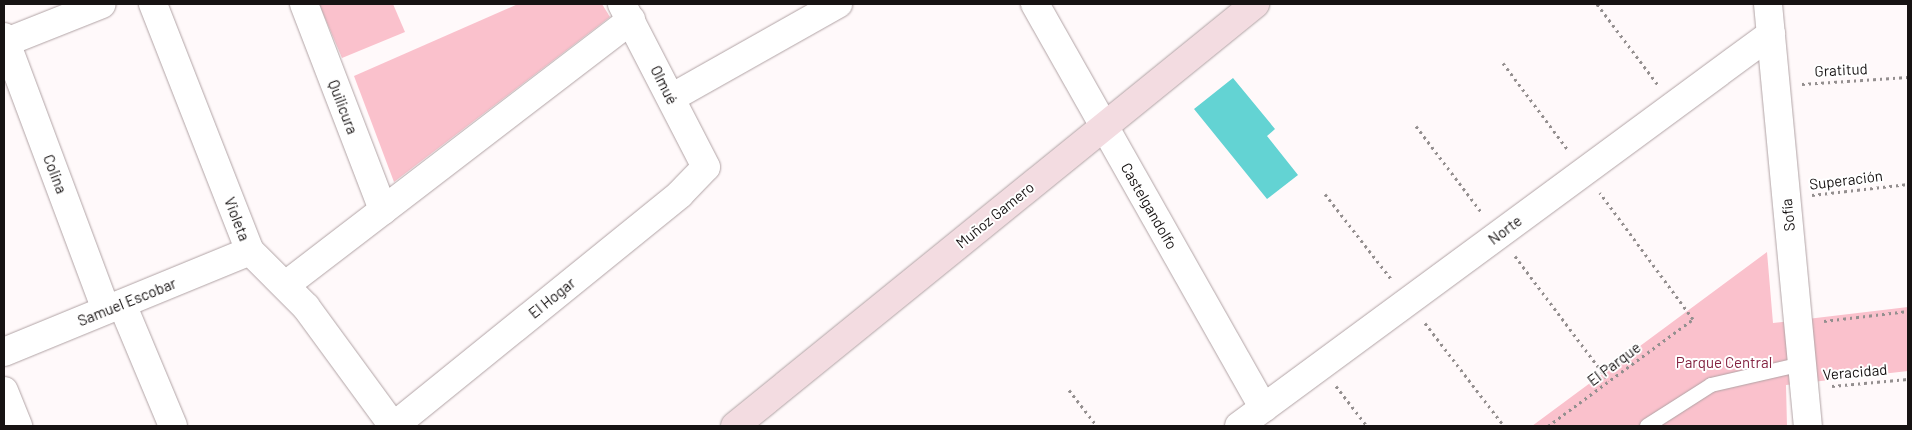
<!DOCTYPE html>
<meta charset="utf-8">
<style>
body{margin:0}
#map{position:relative;width:1912px;height:430px;overflow:hidden;background:#fff9fa;font-family:Barlow,sans-serif}
div>[style]{position:absolute}
.green>*{inset:0;background:#fac1cc}
.building>*{inset:0;background:#63d3d3}
.path>*{height:3px;margin-top:-1.5px;transform-origin:0;background:repeating-linear-gradient(90deg,#948f8f 0 2.5px,transparent 0 6.5px)}
.roads{filter:drop-shadow(0 0 1px #b1a3a5) drop-shadow(0 0 1px #b1a3a5)}
.lane>*{height:14px;margin:-7px;padding:0 7px;transform-origin:7px;border-radius:7px;background:#fff}
.street>*{height:28px;margin:-14px;padding:0 14px;transform-origin:14px;border-radius:14px;background:#fff}
.secondary>*{height:28px;margin:-14px;padding:0 14px;transform-origin:14px;border-radius:14px;background:#f3dce1}
span{translate:-50% -50%;white-space:nowrap;text-align:center;line-height:1.15;-webkit-text-stroke:4px #fff;paint-order:stroke}
.street-label{font-size:15px;color:#171313}
.park-label{font-size:15px;color:#832341}
.frame{position:absolute;inset:0;border:5px solid #171313;pointer-events:none}
</style>
<div id="map">
<div class="green">
<i style="clip-path:polygon(319px 4px,393px 4px,405px 32px,342px 58px)"></i>
<i style="clip-path:polygon(518px 4px,602px 4px,610px 17px,394px 182px,354px 76px)"></i>
<i style="clip-path:polygon(1767px 252px,1773px 323px,1908px 307px,1908px 371px,1786px 385px,1787px 426px,1532px 426px)"></i>
</div>
<div class="building">
<i style="clip-path:polygon(1233px 78px,1275px 129px,1267px 136px,1298px 175px,1267px 199px,1194px 109px)"></i>
</div>
<div class="path">
<i style="left:1597px;top:4px;width:101px;rotate:53deg"></i>
<i style="left:1503px;top:63px;width:109px;rotate:53.2deg"></i>
<i style="left:1802px;top:84px;width:106px;rotate:-3.8deg"></i>
<i style="left:1416px;top:126px;width:109px;rotate:52.8deg"></i>
<i style="left:1325px;top:194px;width:109px;rotate:52.1deg"></i>
<i style="left:1812px;top:195px;width:97px;rotate:-6.5deg"></i>
<i style="left:1515px;top:256px;width:156px;rotate:53.1deg"></i>
<i style="left:1824px;top:321px;width:85px;rotate:-6.8deg"></i>
<i style="left:1425px;top:323px;width:130px;rotate:52.5deg"></i>
<i style="left:1336px;top:386px;width:51px;rotate:52.2deg"></i>
<i style="left:1832px;top:386px;width:76px;rotate:-5.3deg"></i>
<i style="left:1069px;top:390px;width:46px;rotate:52.1deg"></i>
<i style="left:1548px;top:426px;width:180px;rotate:-36.4deg"></i>
<i style="left:1693px;top:319px;width:157px;rotate:-126.4deg"></i>
</div>
<div class="roads">
<div class="lane">
<i style="left:1647px;top:426px;width:76px;rotate:-32.6deg"></i>
<i style="left:1711px;top:385px;width:93px;rotate:-13deg"></i>
</div>
<div class="street">
<i style="left:153px;top:4px;width:265px;rotate:68.6deg"></i>
<i style="left:250px;top:251px;width:79px;rotate:45deg"></i>
<i style="left:306px;top:307px;width:147px;rotate:53.8deg"></i>
<i style="left:304px;top:4px;width:221px;rotate:69deg"></i>
<i style="left:1035px;top:4px;width:464px;rotate:60.5deg"></i>
<i style="left:1768px;top:4px;width:424px;rotate:84.6deg"></i>
<i style="left:4px;top:37px;width:291px;rotate:69.5deg"></i>
<i style="left:4px;top:43px;width:105px;rotate:-21.7deg"></i>
<i style="left:671px;top:98px;width:192px;rotate:-29.4deg"></i>
<i style="left:287px;top:284px;width:434px;rotate:-37.5deg"></i>
<i style="left:122px;top:304px;width:132px;rotate:67.3deg"></i>
<i style="left:4px;top:352px;width:266px;rotate:-22.3deg"></i>
<i style="left:4px;top:391px;width:38px;rotate:68deg"></i>
<i style="left:394px;top:426px;width:368px;rotate:-39deg"></i>
<i style="left:680px;top:194px;width:37px;rotate:-46deg"></i>
<i style="left:706px;top:167px;width:183px;rotate:-117.3deg"></i>
<i style="left:1239px;top:426px;width:661px;rotate:-36.38deg"></i>
</div>
<div class="secondary">
<i style="left:735px;top:426px;width:670px;rotate:-39.06deg"></i>
</div>
</div>
<div class="street-label">
<span style="left:1841px;top:70px;rotate:-3deg">Gratitud</span>
<span style="left:664px;top:85px;rotate:63deg">Olmué</span>
<span style="left:343px;top:107px;rotate:69deg">Quilicura</span>
<span style="left:55px;top:174px;rotate:69deg">Colina</span>
<span style="left:1846px;top:180px;rotate:-7deg">Superación</span>
<span style="left:1149px;top:206px;rotate:60deg">Castelgandolfo</span>
<span style="left:995px;top:215px;rotate:-39deg">Muñoz Gamero</span>
<span style="left:1788px;top:215px;rotate:-96deg">Sofía</span>
<span style="left:237px;top:219px;rotate:69deg">Violeta</span>
<span style="left:1505px;top:230px;rotate:-37deg">Norte</span>
<span style="left:552px;top:298px;rotate:-39deg">El Hogar</span>
<span style="left:127px;top:302px;rotate:-22deg">Samuel Escobar</span>
<span style="left:1614px;top:364px;rotate:-37deg">El Parque</span>
<span style="left:1855px;top:372px;rotate:-5deg">Veracidad</span>
</div>
<div class="park-label">
<span style="left:1724px;top:363px">Parque Central</span>
</div>
<div class="frame"></div>
</div>
